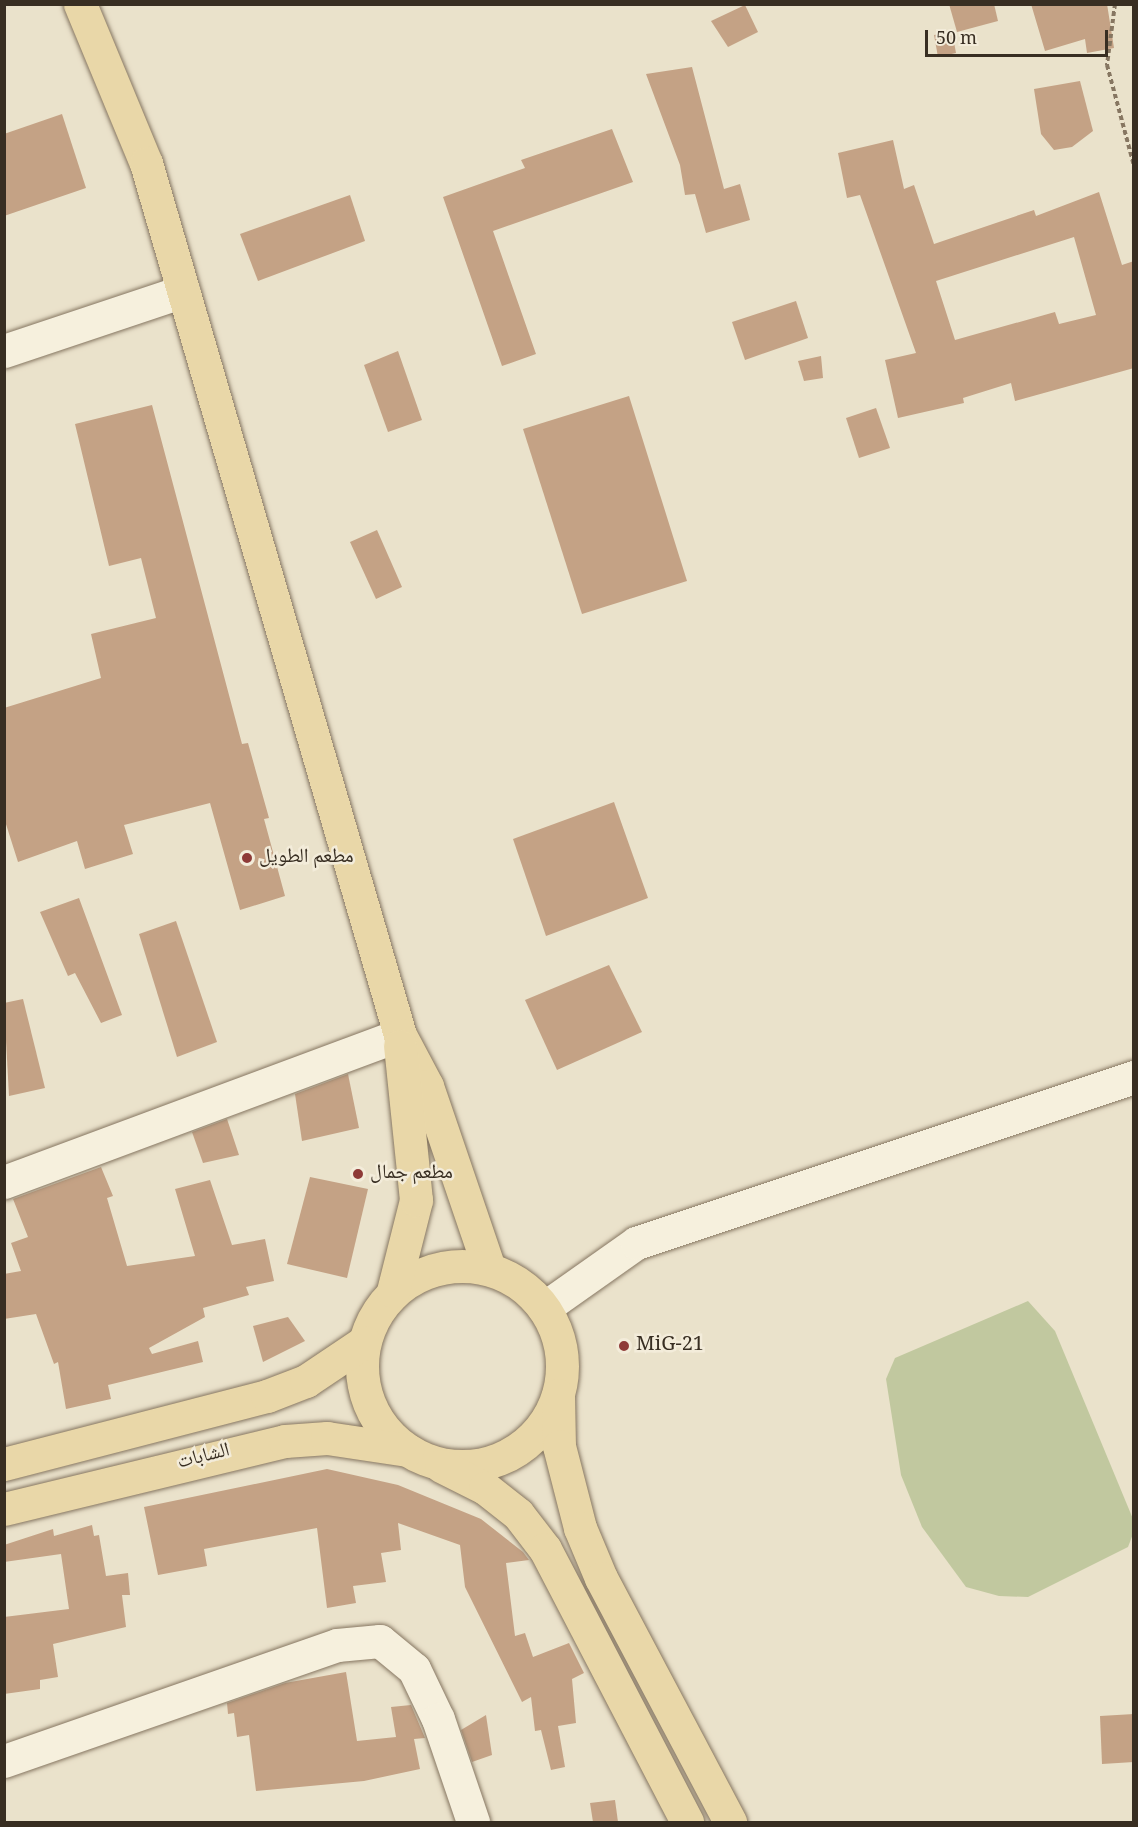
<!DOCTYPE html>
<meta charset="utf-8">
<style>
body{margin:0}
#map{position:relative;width:1138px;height:1827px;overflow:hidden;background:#eae2cb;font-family:Georgia,"Noto Naskh Arabic",serif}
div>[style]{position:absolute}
.green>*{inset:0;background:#c1c89f}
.building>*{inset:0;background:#c4a285}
.path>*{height:4px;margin-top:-2px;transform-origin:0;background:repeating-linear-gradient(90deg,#867661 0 4.5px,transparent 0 7.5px)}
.roads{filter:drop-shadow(0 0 2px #867661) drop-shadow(0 0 2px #867661)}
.minor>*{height:33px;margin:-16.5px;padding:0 16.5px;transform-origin:16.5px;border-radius:16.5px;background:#f6f0dd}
.major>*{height:33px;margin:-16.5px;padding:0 16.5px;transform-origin:16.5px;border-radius:16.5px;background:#e9d7a8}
.major>.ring{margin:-16.5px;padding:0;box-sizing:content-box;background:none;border:33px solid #e9d7a8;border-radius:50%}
.dots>*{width:16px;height:16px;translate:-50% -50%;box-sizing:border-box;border:3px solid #f3ecda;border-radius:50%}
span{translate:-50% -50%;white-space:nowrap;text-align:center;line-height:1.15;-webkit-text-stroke:5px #f3ecda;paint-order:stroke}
.poi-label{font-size:20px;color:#382e22}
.left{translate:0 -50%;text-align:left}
.street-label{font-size:20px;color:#382e22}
.frame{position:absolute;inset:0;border:6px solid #382e22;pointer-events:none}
.scale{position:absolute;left:925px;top:30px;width:183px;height:27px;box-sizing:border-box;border:3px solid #382e22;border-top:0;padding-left:8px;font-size:18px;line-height:21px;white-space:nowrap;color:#382e22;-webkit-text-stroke:4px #f3ecda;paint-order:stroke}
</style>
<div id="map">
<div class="green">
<i style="clip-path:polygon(1028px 1301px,1055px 1331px,1133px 1519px,1133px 1534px,1128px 1547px,1028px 1597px,999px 1596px,966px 1587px,922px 1527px,901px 1475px,886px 1379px,895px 1358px)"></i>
</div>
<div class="building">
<i style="clip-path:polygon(949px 4px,994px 4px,998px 21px,957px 32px)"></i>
<i style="clip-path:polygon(1031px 4px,1107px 4px,1114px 48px,1087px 53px,1085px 39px,1045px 51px)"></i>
<i style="clip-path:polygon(745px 5px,758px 32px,728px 47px,711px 21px)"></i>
<i style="clip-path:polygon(952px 32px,956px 53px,938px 57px,934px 35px)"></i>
<i style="clip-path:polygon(692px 67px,724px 189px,740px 184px,750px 220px,706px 233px,695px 194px,685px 195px,680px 165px,646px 74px)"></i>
<i style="clip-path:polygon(1080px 81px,1093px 131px,1072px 147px,1054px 150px,1041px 134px,1034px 89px)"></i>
<i style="clip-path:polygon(62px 114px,86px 188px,4px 216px,4px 134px)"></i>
<i style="clip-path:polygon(612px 129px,633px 182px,493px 231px,536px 354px,502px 366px,443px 197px,525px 168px,521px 160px)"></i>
<i style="clip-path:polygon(evenodd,893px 140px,904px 189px,914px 185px,934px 244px,1034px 210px,1036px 216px,1099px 192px,1122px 265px,1134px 261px,1134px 368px,1015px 401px,1011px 383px,963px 398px,964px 403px,898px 418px,885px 360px,916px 353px,860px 195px,847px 198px,838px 153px,893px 140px,1074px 237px,1096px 315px,1059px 324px,1055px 312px,955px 340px,936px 281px,1074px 237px)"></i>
<i style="clip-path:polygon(350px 195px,365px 241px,258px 281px,240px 234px)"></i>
<i style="clip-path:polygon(796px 301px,808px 338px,745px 360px,732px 322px)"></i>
<i style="clip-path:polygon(398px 351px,422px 420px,388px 432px,364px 365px)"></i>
<i style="clip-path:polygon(821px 356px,823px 378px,804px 381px,798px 361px)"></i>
<i style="clip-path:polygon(629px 396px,687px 581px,582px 614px,523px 429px)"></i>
<i style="clip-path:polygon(152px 405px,242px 744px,248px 743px,269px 818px,264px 819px,285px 896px,240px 910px,210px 803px,124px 825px,133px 854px,85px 869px,77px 841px,18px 862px,5px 821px,4px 708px,101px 678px,91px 634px,156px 618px,141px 558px,109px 566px,75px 424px)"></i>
<i style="clip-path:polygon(876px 408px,890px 448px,859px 458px,846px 418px)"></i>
<i style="clip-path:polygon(377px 530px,402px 587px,376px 599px,350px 542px)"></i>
<i style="clip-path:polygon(614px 802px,648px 898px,546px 936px,513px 839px)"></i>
<i style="clip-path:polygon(79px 898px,122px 1015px,101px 1023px,75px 973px,68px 976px,40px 912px)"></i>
<i style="clip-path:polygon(176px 921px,217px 1042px,177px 1057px,139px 934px)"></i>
<i style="clip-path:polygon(609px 965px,642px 1032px,557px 1070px,525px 1000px)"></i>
<i style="clip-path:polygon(23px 999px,45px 1088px,9px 1096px,4px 1003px)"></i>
<i style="clip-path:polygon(348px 1074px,359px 1128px,302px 1141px,295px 1094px)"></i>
<i style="clip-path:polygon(227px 1119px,239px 1155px,203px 1163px,192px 1132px)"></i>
<i style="clip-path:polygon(101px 1167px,113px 1196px,107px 1198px,127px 1266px,195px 1256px,175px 1189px,210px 1180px,232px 1245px,265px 1239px,274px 1281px,246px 1287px,249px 1295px,203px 1308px,205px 1317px,149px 1348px,152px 1354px,198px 1341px,203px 1362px,108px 1385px,111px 1399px,66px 1409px,58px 1362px,54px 1364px,36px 1314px,4px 1319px,4px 1274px,21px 1271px,11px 1243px,28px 1237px,13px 1199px)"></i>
<i style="clip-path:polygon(310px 1177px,368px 1189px,347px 1278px,287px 1264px)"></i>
<i style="clip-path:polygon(288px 1317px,305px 1341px,263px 1362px,253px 1326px)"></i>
<i style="clip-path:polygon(327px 1469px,398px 1485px,481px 1519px,523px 1552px,529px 1560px,506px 1563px,515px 1636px,525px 1633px,533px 1657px,569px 1643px,584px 1673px,572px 1679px,576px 1723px,558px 1726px,565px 1767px,551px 1770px,541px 1730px,535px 1731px,531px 1697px,522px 1702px,465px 1587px,460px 1545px,398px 1523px,401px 1550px,381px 1553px,386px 1582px,353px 1586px,356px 1603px,327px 1608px,317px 1528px,204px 1549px,207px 1566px,158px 1575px,144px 1507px)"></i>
<i style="clip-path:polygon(92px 1525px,94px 1536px,99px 1535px,106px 1576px,128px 1573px,130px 1595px,122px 1595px,126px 1627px,53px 1644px,58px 1677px,40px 1680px,40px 1689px,4px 1694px,4px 1617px,69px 1609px,61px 1554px,4px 1562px,4px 1545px,53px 1529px,54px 1536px)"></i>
<i style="clip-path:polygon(346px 1672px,357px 1741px,396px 1737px,391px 1707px,411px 1705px,425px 1738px,414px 1739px,420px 1769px,364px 1781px,256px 1791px,249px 1735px,237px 1737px,234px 1713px,228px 1714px,227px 1703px,285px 1683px)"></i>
<i style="clip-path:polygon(1134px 1714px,1134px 1762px,1102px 1764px,1100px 1716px)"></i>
<i style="clip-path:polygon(486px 1715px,492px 1755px,472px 1762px,461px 1730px)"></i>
<i style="clip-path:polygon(615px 1800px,618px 1822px,593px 1822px,590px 1803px)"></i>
</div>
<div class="path">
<i style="left:1115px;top:4px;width:62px;rotate:97.5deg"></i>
<i style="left:1107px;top:65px;width:105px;rotate:75deg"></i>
</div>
<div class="roads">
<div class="minor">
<i style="left:4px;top:351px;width:189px;rotate:-18.5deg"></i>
<i style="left:4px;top:1182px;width:422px;rotate:-20.4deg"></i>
<i style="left:544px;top:1308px;width:113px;rotate:-35.2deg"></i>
<i style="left:636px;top:1243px;width:525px;rotate:-18.43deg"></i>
<i style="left:4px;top:1761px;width:353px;rotate:-19.2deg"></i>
<i style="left:337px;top:1645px;width:43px;rotate:-5.3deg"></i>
<i style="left:380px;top:1641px;width:44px;rotate:39.5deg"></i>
<i style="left:414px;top:1669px;width:55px;rotate:64.4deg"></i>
<i style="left:438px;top:1719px;width:109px;rotate:71.2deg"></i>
</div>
<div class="major">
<i style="left:80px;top:4px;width:172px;rotate:67.5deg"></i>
<i style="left:146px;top:163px;width:908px;rotate:73.76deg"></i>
<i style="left:400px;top:1035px;width:58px;rotate:62.1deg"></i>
<i style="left:427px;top:1086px;width:192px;rotate:71.2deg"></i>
<i class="ring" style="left:362px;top:1266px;width:167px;height:167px"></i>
<i style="left:393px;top:1291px;width:94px;rotate:-75.8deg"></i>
<i style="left:416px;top:1200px;width:155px;rotate:-95.9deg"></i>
<i style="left:558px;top:1395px;width:51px;rotate:88.9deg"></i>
<i style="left:559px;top:1446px;width:85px;rotate:75.6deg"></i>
<i style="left:580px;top:1528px;width:54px;rotate:67.2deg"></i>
<i style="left:601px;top:1578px;width:276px;rotate:62.1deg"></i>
<i style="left:4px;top:1464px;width:272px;rotate:-14.5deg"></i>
<i style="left:267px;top:1396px;width:42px;rotate:-21deg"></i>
<i style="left:306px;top:1381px;width:70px;rotate:-33.9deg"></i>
<i style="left:441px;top:1466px;width:49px;rotate:26.6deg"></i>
<i style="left:485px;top:1488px;width:42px;rotate:38.2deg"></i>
<i style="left:518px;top:1514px;width:44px;rotate:52.4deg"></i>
<i style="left:545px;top:1549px;width:308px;rotate:62.5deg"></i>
<i style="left:4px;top:1509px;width:289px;rotate:-13.6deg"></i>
<i style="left:285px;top:1441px;width:42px;rotate:-4.1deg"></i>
<i style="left:327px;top:1438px;width:81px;rotate:8.5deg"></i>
</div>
</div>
<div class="dots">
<i style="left:247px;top:858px;background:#8e3a37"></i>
<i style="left:358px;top:1174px;background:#8e3a37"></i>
<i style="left:624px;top:1346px;background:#8e3a37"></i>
</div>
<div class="poi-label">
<span class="left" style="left:259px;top:858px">مطعم الطويل</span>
<span class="left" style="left:370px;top:1174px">مطعم جمال</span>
<span class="left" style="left:636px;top:1346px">MiG-21</span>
</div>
<div class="street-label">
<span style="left:204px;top:1458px;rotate:-14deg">الشابات</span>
</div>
<div class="frame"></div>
<div class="scale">50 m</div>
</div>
